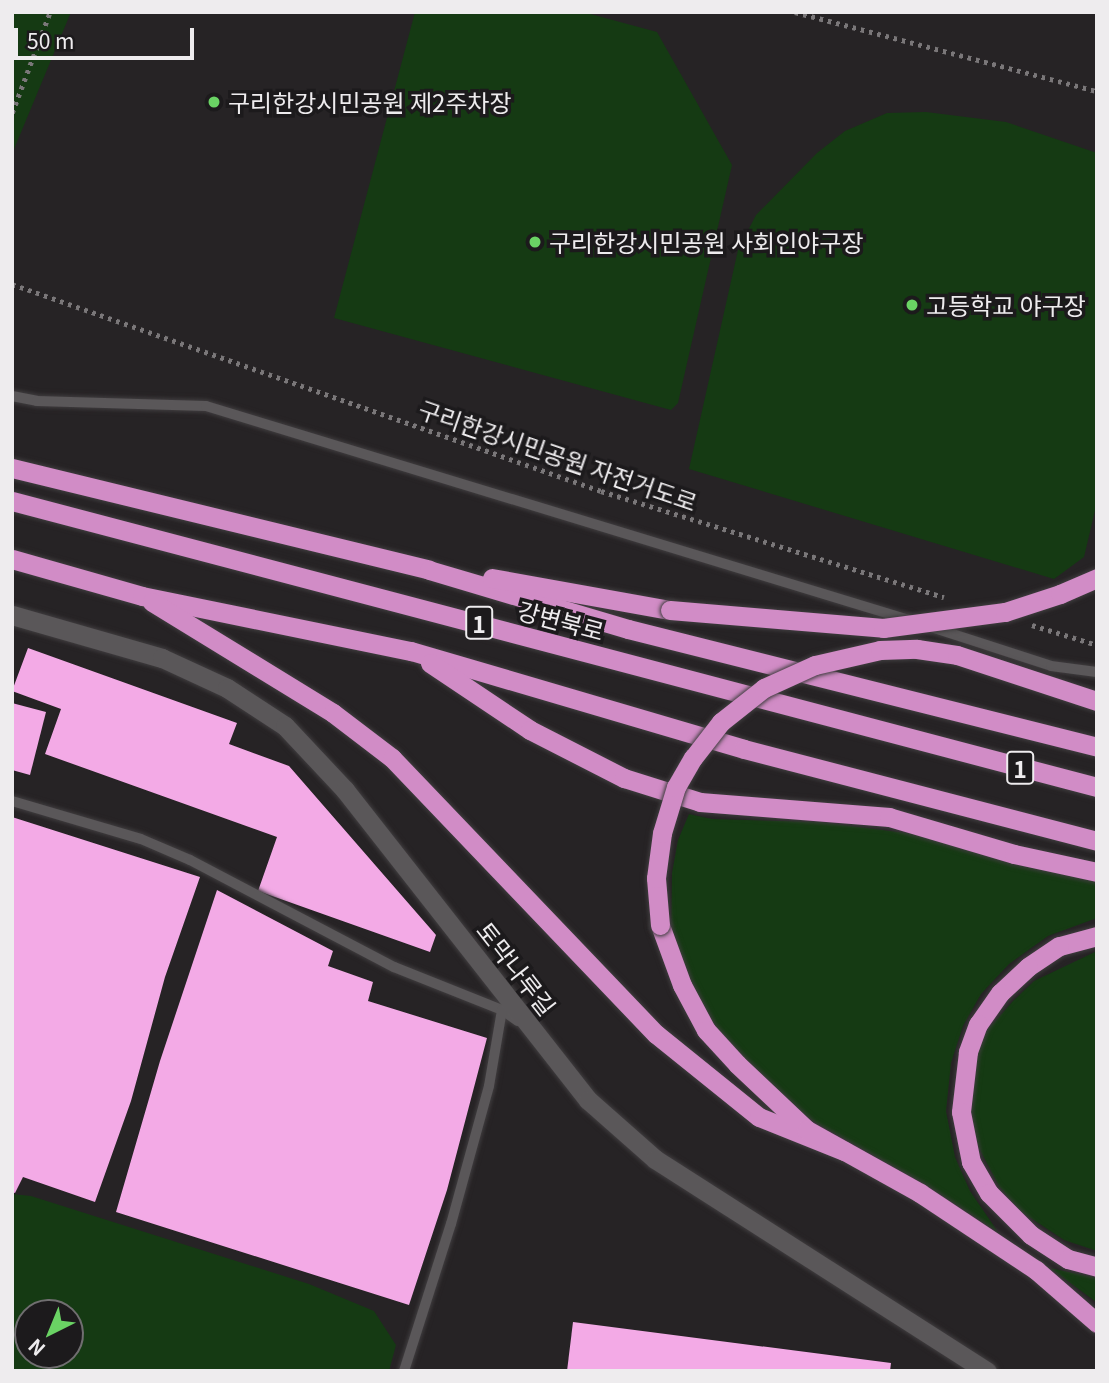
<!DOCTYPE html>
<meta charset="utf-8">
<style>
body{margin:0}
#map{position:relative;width:1109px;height:1383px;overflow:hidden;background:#262325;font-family:Georgia,"Noto Sans KR",serif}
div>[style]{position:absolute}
.green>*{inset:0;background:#153a13}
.building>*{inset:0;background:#f3aae6}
.path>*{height:4.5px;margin-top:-2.25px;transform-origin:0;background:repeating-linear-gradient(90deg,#7a7779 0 3.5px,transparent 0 8.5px)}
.roads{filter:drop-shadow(0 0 2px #403d3f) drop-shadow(0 0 2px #403d3f)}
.service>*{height:10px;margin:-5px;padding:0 5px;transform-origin:5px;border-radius:5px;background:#5a5759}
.minor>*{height:19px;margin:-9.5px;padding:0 9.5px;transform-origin:9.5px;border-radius:9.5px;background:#5a5759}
.trunk>*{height:19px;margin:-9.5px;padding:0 9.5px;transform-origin:9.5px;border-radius:9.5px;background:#d18cc6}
.bridges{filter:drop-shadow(0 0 2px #403d3f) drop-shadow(0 0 2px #403d3f)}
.trunk-bridge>*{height:19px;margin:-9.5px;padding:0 9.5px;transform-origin:9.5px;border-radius:9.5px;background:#d18cc6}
.dots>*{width:19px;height:19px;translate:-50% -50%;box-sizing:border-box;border:4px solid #1c1a1c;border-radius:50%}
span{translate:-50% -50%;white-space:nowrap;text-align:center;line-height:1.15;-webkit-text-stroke:7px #1c1a1c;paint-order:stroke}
.shield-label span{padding:2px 5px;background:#1c1a1c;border:2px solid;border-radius:5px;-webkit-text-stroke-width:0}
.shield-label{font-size:23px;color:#eeecee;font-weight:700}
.poi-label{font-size:24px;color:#eeecee}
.left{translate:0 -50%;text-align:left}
.street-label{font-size:24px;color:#eeecee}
.frame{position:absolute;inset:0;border:14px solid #eeecee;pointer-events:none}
.north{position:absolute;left:14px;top:1299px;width:70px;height:70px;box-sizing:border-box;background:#1c1a1c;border:2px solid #706e70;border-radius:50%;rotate:223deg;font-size:19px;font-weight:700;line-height:28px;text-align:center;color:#eeecee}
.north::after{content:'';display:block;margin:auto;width:24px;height:32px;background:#6ad364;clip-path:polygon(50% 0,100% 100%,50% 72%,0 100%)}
.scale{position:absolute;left:14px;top:28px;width:180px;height:32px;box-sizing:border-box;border:4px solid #eeecee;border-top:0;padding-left:9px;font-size:21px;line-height:24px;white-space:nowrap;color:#eeecee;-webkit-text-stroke:5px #1c1a1c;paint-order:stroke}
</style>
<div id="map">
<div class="green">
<i style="clip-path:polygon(12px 12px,71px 12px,12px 154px)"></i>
<i style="clip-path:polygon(415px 12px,583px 12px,657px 32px,732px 165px,678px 403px,671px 410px,334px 318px)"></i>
<i style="clip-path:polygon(926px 112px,1006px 122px,1097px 153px,1097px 502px,1084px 557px,1054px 579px,689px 469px,738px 250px,756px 215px,817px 153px,845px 131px,887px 113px)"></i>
<i style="clip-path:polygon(689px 814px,712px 819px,819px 822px,914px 834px,1097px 881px,1097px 918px,1048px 936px,1009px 964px,981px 994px,963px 1026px,951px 1063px,946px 1111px,955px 1157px,970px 1191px,998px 1232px,926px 1185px,818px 1124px,770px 1091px,710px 1025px,671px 941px,672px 873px,678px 840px)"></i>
<i style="clip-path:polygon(1097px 951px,1097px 1251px,1064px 1240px,1020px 1211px,999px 1186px,981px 1152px,971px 1124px,967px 1095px,983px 1035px,1013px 1001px,1034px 981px)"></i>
<i style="clip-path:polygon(evenodd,12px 1194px,31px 1196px,309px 1284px,374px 1311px,396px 1345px,389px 1371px,12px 1371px,12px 1194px,70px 1313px,70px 1355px,28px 1355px,28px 1313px,70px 1313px)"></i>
<i style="clip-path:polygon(1050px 1268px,1097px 1278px,1097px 1303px,1096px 1302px)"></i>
</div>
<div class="building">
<i style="clip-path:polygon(28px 648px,237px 723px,229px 744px,289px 766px,436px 935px,430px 952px,258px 891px,277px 837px,45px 754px,61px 709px,12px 691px)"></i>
<i style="clip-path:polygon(12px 703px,46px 712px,30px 775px,12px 770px)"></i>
<i style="clip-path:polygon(12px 817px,200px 877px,165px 977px,131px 1101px,95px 1202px,23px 1177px,15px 1193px,12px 1192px)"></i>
<i style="clip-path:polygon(217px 890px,333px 951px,328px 966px,373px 982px,368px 1001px,487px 1038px,447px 1190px,409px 1305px,116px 1212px,160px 1061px)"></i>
<i style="clip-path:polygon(573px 1322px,891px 1363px,890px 1371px,567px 1371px)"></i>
</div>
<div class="path">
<i style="left:795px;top:12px;width:312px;rotate:14.7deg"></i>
<i style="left:12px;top:113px;width:108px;rotate:-69.4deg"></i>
<i style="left:12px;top:284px;width:624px;rotate:19.36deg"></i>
<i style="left:601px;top:491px;width:359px;rotate:17.2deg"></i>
<i style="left:1032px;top:625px;width:68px;rotate:17.1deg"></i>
</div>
<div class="roads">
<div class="service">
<i style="left:12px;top:396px;width:25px;rotate:11deg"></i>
<i style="left:37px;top:401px;width:169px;rotate:1.7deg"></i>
<i style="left:206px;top:406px;width:735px;rotate:16.93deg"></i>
<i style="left:928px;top:626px;width:129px;rotate:18deg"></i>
<i style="left:1051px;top:666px;width:46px;rotate:7.4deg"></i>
<i style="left:12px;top:801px;width:134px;rotate:16.4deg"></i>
<i style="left:141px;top:839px;width:53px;rotate:23.2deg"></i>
<i style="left:190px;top:860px;width:230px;rotate:27.7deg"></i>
<i style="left:394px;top:967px;width:116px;rotate:21.7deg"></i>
<i style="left:502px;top:1010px;width:19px;rotate:35deg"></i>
<i style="left:404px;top:1371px;width:154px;rotate:-72.3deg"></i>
<i style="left:451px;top:1224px;width:143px;rotate:-74.6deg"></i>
<i style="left:489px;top:1086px;width:77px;rotate:-80.3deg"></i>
</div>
<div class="minor">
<i style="left:12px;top:615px;width:156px;rotate:16deg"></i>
<i style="left:162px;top:658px;width:72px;rotate:24.8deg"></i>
<i style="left:227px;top:688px;width:69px;rotate:33.2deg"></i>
<i style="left:285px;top:726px;width:88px;rotate:46.8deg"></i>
<i style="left:345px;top:790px;width:394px;rotate:51.9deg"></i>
<i style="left:588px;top:1100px;width:89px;rotate:41.4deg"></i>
<i style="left:655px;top:1159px;width:394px;rotate:32.6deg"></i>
</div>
<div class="trunk">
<i style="left:12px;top:468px;width:429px;rotate:13.7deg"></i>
<i style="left:429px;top:570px;width:208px;rotate:16.5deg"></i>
<i style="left:628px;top:629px;width:484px;rotate:14.1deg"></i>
<i style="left:12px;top:501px;width:1122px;rotate:14.77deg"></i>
<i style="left:12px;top:559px;width:135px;rotate:15.9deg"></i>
<i style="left:142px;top:596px;width:275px;rotate:11.6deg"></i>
<i style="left:411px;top:651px;width:347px;rotate:16.4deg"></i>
<i style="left:744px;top:749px;width:365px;rotate:14.6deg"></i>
<i style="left:492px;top:578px;width:181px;rotate:10.2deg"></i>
<i style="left:152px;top:602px;width:212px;rotate:31.5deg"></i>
<i style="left:333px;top:713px;width:74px;rotate:37.3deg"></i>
<i style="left:392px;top:758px;width:382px;rotate:46.3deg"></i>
<i style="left:656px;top:1034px;width:132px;rotate:38.9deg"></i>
<i style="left:759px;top:1117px;width:92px;rotate:21.8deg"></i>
<i style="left:430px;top:663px;width:120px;rotate:33.8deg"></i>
<i style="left:530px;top:730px;width:106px;rotate:27.1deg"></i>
<i style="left:624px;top:778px;width:80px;rotate:17.5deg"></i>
<i style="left:700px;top:802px;width:190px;rotate:4.5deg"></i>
<i style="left:889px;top:817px;width:130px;rotate:16.5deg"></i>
<i style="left:1014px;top:854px;width:85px;rotate:12.2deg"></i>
<i style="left:660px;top:925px;width:64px;rotate:69.9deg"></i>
<i style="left:682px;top:985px;width:51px;rotate:61.9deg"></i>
<i style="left:706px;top:1030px;width:46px;rotate:47.6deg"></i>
<i style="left:737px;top:1064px;width:96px;rotate:43.3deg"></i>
<i style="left:807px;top:1130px;width:129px;rotate:29.1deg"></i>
<i style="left:920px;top:1193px;width:139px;rotate:33.6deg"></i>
<i style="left:1036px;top:1270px;width:81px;rotate:41deg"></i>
<i style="left:1097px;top:936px;width:39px;rotate:165deg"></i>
<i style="left:1059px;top:946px;width:37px;rotate:146deg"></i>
<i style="left:1028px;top:967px;width:38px;rotate:137deg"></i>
<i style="left:1000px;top:993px;width:38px;rotate:125deg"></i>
<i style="left:978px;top:1024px;width:30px;rotate:110deg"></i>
<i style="left:968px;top:1052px;width:60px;rotate:96.7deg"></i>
<i style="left:961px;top:1112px;width:51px;rotate:78.7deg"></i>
<i style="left:971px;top:1162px;width:36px;rotate:60deg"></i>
<i style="left:989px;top:1193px;width:59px;rotate:45deg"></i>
<i style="left:1031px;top:1235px;width:44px;rotate:33deg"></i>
<i style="left:1068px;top:1259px;width:30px;rotate:15deg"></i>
</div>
</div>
<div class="bridges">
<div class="trunk-bridge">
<i style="left:670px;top:610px;width:214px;rotate:4.8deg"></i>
<i style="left:883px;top:628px;width:123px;rotate:-7.5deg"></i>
<i style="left:1005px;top:612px;width:58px;rotate:-18.1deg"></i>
<i style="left:1060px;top:594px;width:40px;rotate:-23.4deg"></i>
<i style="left:660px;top:925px;width:47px;rotate:-94.9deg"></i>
<i style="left:656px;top:878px;width:45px;rotate:-82.4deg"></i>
<i style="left:662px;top:833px;width:48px;rotate:-73.1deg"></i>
<i style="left:676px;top:787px;width:34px;rotate:-60deg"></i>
<i style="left:693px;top:758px;width:46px;rotate:-52.1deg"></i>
<i style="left:721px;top:722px;width:55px;rotate:-38.3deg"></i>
<i style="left:764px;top:688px;width:56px;rotate:-24.3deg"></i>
<i style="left:815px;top:665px;width:67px;rotate:-13deg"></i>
<i style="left:880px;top:650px;width:37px;rotate:-2deg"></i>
<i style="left:917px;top:649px;width:40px;rotate:8.5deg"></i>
<i style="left:957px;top:655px;width:147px;rotate:18.2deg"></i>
</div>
</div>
<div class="dots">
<i style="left:214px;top:102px;background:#6ad364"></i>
<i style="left:535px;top:242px;background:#6ad364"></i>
<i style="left:912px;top:305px;background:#6ad364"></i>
</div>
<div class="shield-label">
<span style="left:479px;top:623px">1</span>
<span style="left:1020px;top:768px">1</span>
</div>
<div class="poi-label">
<span class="left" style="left:228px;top:102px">구리한강시민공원 제2주차장</span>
<span class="left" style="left:549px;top:242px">구리한강시민공원 사회인야구장</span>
<span class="left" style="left:926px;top:305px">고등학교 야구장</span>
</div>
<div class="street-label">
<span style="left:558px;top:455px;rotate:19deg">구리한강시민공원 자전거도로</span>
<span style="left:561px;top:620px;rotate:15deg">강변북로</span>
<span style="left:517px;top:968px;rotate:52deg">토막나루길</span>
</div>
<div class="frame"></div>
<div class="north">N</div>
<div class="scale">50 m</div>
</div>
